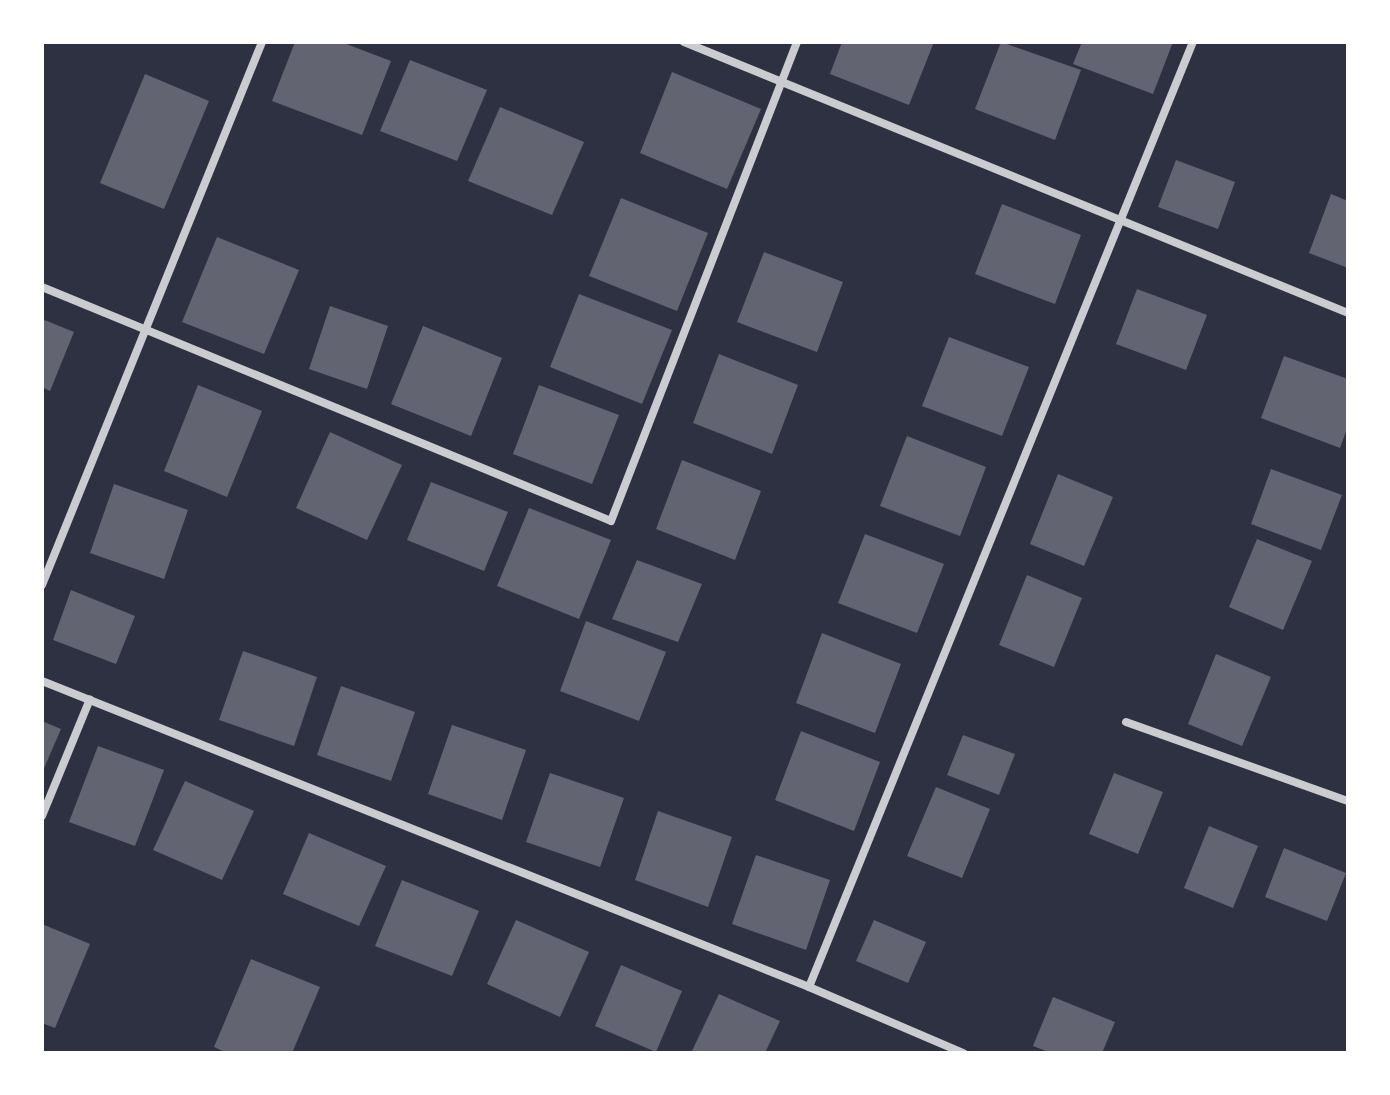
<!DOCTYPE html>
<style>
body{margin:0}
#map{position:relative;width:1390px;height:1095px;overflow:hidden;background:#2d3142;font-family:"Golos Text",sans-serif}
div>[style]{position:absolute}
.building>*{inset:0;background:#626471}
.minor>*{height:8px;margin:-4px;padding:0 4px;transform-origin:4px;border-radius:4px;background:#caccd0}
span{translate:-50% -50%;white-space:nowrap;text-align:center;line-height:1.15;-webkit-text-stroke:8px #fff;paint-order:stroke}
.frame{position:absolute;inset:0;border:44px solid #fff;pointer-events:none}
</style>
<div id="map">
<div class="building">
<i style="clip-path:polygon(295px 42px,341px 42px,391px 61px,362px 135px,272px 101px)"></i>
<i style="clip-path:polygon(842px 42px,934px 42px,909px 105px,830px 74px)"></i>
<i style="clip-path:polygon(1001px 42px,1081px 70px,1055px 140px,975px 109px)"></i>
<i style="clip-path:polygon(1082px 42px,1173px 42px,1153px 94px,1073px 64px)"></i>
<i style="clip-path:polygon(410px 60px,487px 90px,457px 161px,380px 131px)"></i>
<i style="clip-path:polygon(672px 72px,761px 109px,727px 189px,640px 153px)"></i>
<i style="clip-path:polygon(145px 74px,209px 101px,164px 209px,100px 183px)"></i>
<i style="clip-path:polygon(500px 107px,584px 142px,552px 215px,468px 181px)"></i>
<i style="clip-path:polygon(1176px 160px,1235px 182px,1218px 229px,1158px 207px)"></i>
<i style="clip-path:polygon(1331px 194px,1348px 201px,1348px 268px,1309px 253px)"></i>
<i style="clip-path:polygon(621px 198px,708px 233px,677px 311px,589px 276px)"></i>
<i style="clip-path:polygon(1002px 204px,1081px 235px,1055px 304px,975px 274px)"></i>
<i style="clip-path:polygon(217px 237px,299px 270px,264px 354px,182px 322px)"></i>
<i style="clip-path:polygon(764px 252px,843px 282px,817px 352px,737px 322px)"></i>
<i style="clip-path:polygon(1137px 289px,1207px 315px,1186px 370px,1116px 344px)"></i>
<i style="clip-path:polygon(579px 294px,672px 330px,642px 404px,550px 367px)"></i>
<i style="clip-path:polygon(330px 306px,388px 326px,367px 389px,309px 369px)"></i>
<i style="clip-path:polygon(42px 319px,74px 332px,50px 391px,42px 387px)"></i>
<i style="clip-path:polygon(423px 326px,502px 358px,471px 436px,391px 404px)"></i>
<i style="clip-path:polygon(949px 337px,1029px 367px,1002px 436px,922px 406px)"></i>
<i style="clip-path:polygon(719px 354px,798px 385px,772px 454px,693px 423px)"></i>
<i style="clip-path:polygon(1284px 356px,1348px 379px,1348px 426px,1340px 448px,1261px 418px)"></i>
<i style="clip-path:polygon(198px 385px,262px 411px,227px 497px,164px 471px)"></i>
<i style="clip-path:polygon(539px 385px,619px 415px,592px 484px,513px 454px)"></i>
<i style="clip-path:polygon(330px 432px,402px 465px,367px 540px,296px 508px)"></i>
<i style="clip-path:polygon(907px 436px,986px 467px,960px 536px,880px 506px)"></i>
<i style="clip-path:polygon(682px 460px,761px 491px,735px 560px,656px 529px)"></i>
<i style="clip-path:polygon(1271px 469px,1342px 495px,1321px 550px,1251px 524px)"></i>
<i style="clip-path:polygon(1058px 474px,1113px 497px,1084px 566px,1030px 544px)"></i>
<i style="clip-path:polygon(431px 482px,508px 512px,484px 571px,407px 540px)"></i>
<i style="clip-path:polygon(114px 484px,188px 510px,164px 579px,90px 553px)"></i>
<i style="clip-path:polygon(529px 508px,611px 540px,579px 619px,497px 586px)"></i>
<i style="clip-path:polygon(865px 534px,944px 564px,917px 633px,838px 603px)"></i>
<i style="clip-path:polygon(1257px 539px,1312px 561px,1283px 630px,1229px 607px)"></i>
<i style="clip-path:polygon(637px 560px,702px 584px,678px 642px,612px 619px)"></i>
<i style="clip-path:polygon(1027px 575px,1082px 598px,1054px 667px,999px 645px)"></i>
<i style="clip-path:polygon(71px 590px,135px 616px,116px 664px,53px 640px)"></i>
<i style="clip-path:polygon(586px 621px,666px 652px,639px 721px,560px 691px)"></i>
<i style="clip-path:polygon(822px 633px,901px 664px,875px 733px,796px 703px)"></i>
<i style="clip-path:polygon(243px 651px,317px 677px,294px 746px,219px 720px)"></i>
<i style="clip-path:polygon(1216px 654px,1271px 677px,1242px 746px,1188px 724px)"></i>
<i style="clip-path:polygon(341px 686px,415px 712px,391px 781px,317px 755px)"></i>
<i style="clip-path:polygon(42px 721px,61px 729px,42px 773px)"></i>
<i style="clip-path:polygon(452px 725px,526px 750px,502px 820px,428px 794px)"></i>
<i style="clip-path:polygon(801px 731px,880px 762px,854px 831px,775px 800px)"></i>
<i style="clip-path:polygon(963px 735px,1015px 754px,999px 795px,947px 775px)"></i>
<i style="clip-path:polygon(98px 746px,164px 770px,135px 846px,69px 822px)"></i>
<i style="clip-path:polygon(550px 773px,624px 798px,600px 867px,526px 842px)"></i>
<i style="clip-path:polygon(1114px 773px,1163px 792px,1138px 854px,1089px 834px)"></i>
<i style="clip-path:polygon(185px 781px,254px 811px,222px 880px,153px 850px)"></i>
<i style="clip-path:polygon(936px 787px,990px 809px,962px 878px,907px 856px)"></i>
<i style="clip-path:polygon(658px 811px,732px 837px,708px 907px,635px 880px)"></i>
<i style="clip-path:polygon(1209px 826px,1258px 846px,1233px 908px,1184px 888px)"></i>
<i style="clip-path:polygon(309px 833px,386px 866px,359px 926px,283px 894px)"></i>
<i style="clip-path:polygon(1284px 848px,1346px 873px,1327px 921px,1265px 897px)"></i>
<i style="clip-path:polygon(756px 855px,830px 880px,806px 950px,732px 924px)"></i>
<i style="clip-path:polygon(402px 880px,479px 911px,452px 976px,375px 946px)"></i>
<i style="clip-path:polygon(516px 920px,589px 952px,560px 1017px,487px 984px)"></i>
<i style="clip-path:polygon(874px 920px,926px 942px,908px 983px,856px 961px)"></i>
<i style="clip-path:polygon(42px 924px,90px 944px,55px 1028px,42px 1023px)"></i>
<i style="clip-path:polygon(251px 959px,320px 987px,292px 1053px,227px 1053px,214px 1047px)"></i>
<i style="clip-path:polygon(621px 965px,682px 991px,656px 1052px,595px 1026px)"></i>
<i style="clip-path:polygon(719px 994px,780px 1021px,765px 1053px,691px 1053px)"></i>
<i style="clip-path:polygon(1053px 997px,1115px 1022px,1102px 1053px,1051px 1053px,1033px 1046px)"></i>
</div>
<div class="minor">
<i style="left:684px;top:42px;width:717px;rotate:22.2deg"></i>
<i style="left:42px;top:287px;width:615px;rotate:22.35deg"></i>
<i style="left:611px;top:521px;width:514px;rotate:-68.78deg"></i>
<i style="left:42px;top:585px;width:586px;rotate:-67.94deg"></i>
<i style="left:42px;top:681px;width:826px;rotate:21.75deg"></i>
<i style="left:809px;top:987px;width:168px;rotate:23.2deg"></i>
<i style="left:1126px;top:722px;width:236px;rotate:19.6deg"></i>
<i style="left:42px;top:816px;width:126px;rotate:-67.7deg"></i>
<i style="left:809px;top:987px;width:1020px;rotate:-67.89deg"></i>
</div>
<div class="frame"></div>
</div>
